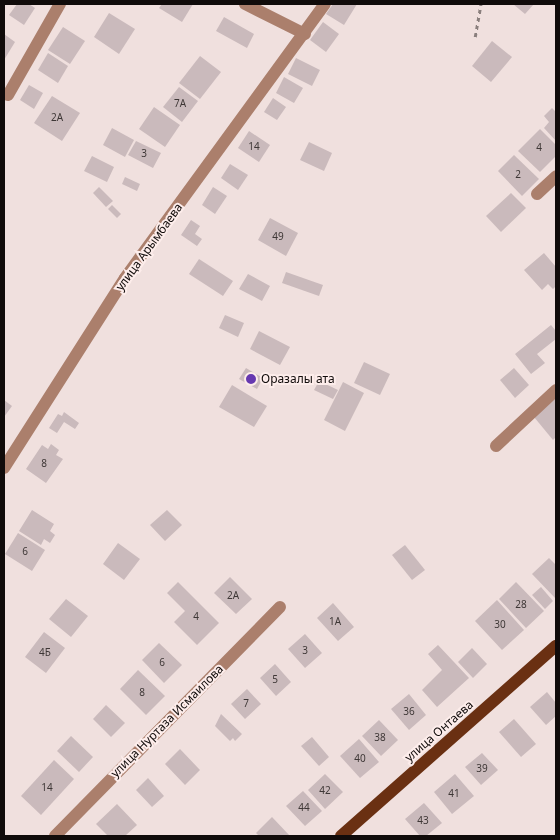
<!DOCTYPE html>
<meta charset="utf-8">
<style>
body{margin:0}
#map{position:relative;width:560px;height:840px;overflow:hidden;background:#f0e0de;font-family:"Noto Sans",sans-serif}
div>[style]{position:absolute}
.building>*{inset:0;background:#cababc}
.path>*{height:2.5px;margin-top:-1.25px;transform-origin:0;background:repeating-linear-gradient(90deg,#8a7f7d 0 4px,transparent 0 8px)}
.minor>*{height:12px;margin:-6px;padding:0 6px;transform-origin:6px;border-radius:6px;background:#ab7f6c}
.major>*{height:12px;margin:-6px;padding:0 6px;transform-origin:6px;border-radius:6px;background:#6a3012}
.dots>*{width:14px;height:14px;translate:-50% -50%;box-sizing:border-box;border:2px solid #fdedeb;border-radius:50%}
span{translate:-50% -50%;white-space:nowrap;text-align:center;line-height:1.15;-webkit-text-stroke:4px #fdedeb;paint-order:stroke}
.number-label{font-size:10px;color:#3e3736}
.number-label span{-webkit-text-stroke-width:0}
.street-label{font-size:12px;color:#100b0a}
.poi-label{font-size:12px;color:#100b0a}
.left{translate:0 -50%;text-align:left}
.frame{position:absolute;inset:0;border:5px solid #100b0a;pointer-events:none}
</style>
<div id="map">
<div class="building">
<i style="clip-path:polygon(17px 4px,29px 4px,35px 8px,24px 25px,9px 15px)"></i>
<i style="clip-path:polygon(162px 4px,193px 4px,182px 22px,159px 8px)"></i>
<i style="clip-path:polygon(333px 4px,357px 4px,344px 25px,326px 14px)"></i>
<i style="clip-path:polygon(513px 4px,534px 4px,525px 14px)"></i>
<i style="clip-path:polygon(109px 13px,135px 29px,119px 54px,94px 37px)"></i>
<i style="clip-path:polygon(224px 17px,254px 34px,247px 48px,216px 31px)"></i>
<i style="clip-path:polygon(323px 22px,339px 34px,326px 52px,310px 40px)"></i>
<i style="clip-path:polygon(63px 27px,85px 41px,70px 64px,48px 50px)"></i>
<i style="clip-path:polygon(4px 34px,15px 42px,4px 60px)"></i>
<i style="clip-path:polygon(492px 41px,512px 57px,491px 82px,472px 66px)"></i>
<i style="clip-path:polygon(48px 53px,68px 66px,58px 83px,38px 70px)"></i>
<i style="clip-path:polygon(200px 56px,221px 72px,200px 99px,179px 83px)"></i>
<i style="clip-path:polygon(296px 58px,320px 70px,312px 86px,288px 74px)"></i>
<i style="clip-path:polygon(284px 77px,303px 88px,294px 103px,276px 93px)"></i>
<i style="clip-path:polygon(29px 85px,43px 93px,34px 109px,20px 100px)"></i>
<i style="clip-path:polygon(179px 87px,198px 101px,182px 122px,163px 107px)"></i>
<i style="clip-path:polygon(52px 96px,80px 113px,62px 141px,34px 123px)"></i>
<i style="clip-path:polygon(273px 98px,286px 107px,277px 120px,264px 112px)"></i>
<i style="clip-path:polygon(154px 107px,180px 125px,165px 147px,139px 129px)"></i>
<i style="clip-path:polygon(552px 108px,556px 112px,556px 141px,544px 128px,549px 122px,544px 116px)"></i>
<i style="clip-path:polygon(112px 128px,134px 140px,125px 157px,103px 145px)"></i>
<i style="clip-path:polygon(540px 129px,556px 145px,556px 156px,540px 172px,518px 151px)"></i>
<i style="clip-path:polygon(249px 131px,270px 145px,259px 162px,238px 148px)"></i>
<i style="clip-path:polygon(136px 141px,161px 153px,153px 168px,128px 155px)"></i>
<i style="clip-path:polygon(309px 142px,332px 153px,324px 171px,300px 160px)"></i>
<i style="clip-path:polygon(514px 155px,539px 179px,522px 196px,498px 171px)"></i>
<i style="clip-path:polygon(92px 156px,114px 167px,107px 182px,84px 171px)"></i>
<i style="clip-path:polygon(230px 164px,248px 175px,238px 190px,221px 178px)"></i>
<i style="clip-path:polygon(125px 177px,140px 184px,137px 191px,122px 184px)"></i>
<i style="clip-path:polygon(99px 187px,113px 201px,106px 207px,93px 193px)"></i>
<i style="clip-path:polygon(213px 187px,227px 196px,215px 214px,202px 205px)"></i>
<i style="clip-path:polygon(511px 193px,526px 208px,501px 232px,486px 216px)"></i>
<i style="clip-path:polygon(112px 205px,121px 214px,117px 218px,108px 209px)"></i>
<i style="clip-path:polygon(270px 218px,298px 233px,286px 256px,258px 240px)"></i>
<i style="clip-path:polygon(191px 220px,200px 226px,195px 234px,202px 239px,197px 246px,181px 235px)"></i>
<i style="clip-path:polygon(544px 253px,556px 267px,556px 286px,553px 289px,548px 284px,542px 290px,524px 270px)"></i>
<i style="clip-path:polygon(199px 259px,233px 281px,223px 296px,189px 274px)"></i>
<i style="clip-path:polygon(286px 272px,323px 285px,319px 296px,282px 283px)"></i>
<i style="clip-path:polygon(248px 274px,270px 286px,262px 301px,239px 289px)"></i>
<i style="clip-path:polygon(225px 315px,244px 323px,238px 337px,219px 328px)"></i>
<i style="clip-path:polygon(551px 325px,556px 331px,556px 339px,537px 354px,545px 363px,531px 374px,515px 354px)"></i>
<i style="clip-path:polygon(259px 331px,290px 347px,280px 365px,250px 349px)"></i>
<i style="clip-path:polygon(364px 362px,390px 374px,380px 395px,354px 383px)"></i>
<i style="clip-path:polygon(246px 368px,263px 378px,257px 389px,239px 379px)"></i>
<i style="clip-path:polygon(514px 368px,529px 385px,515px 398px,500px 380px)"></i>
<i style="clip-path:polygon(319px 381px,338px 390px,333px 399px,314px 390px)"></i>
<i style="clip-path:polygon(343px 382px,364px 393px,345px 431px,324px 420px)"></i>
<i style="clip-path:polygon(232px 385px,267px 406px,254px 427px,219px 407px)"></i>
<i style="clip-path:polygon(556px 398px,556px 437px,553px 440px,534px 417px)"></i>
<i style="clip-path:polygon(4px 400px,12px 406px,4px 417px)"></i>
<i style="clip-path:polygon(64px 412px,79px 423px,75px 429px,64px 422px,57px 433px,49px 428px,58px 414px,62px 416px)"></i>
<i style="clip-path:polygon(51px 444px,59px 450px,56px 455px,63px 459px,46px 483px,26px 469px,42px 445px,48px 449px)"></i>
<i style="clip-path:polygon(32px 510px,54px 524px,50px 531px,55px 535px,50px 543px,44px 539px,41px 545px,19px 531px)"></i>
<i style="clip-path:polygon(167px 510px,182px 525px,165px 541px,150px 525px)"></i>
<i style="clip-path:polygon(18px 533px,45px 550px,32px 571px,5px 554px)"></i>
<i style="clip-path:polygon(118px 543px,140px 559px,124px 580px,103px 564px)"></i>
<i style="clip-path:polygon(405px 545px,425px 570px,412px 580px,392px 555px)"></i>
<i style="clip-path:polygon(549px 558px,556px 565px,556px 599px,532px 574px)"></i>
<i style="clip-path:polygon(230px 577px,252px 599px,236px 614px,214px 593px)"></i>
<i style="clip-path:polygon(178px 582px,219px 623px,197px 645px,174px 622px,185px 611px,167px 593px)"></i>
<i style="clip-path:polygon(516px 582px,544px 611px,526px 628px,499px 599px)"></i>
<i style="clip-path:polygon(541px 587px,553px 601px,545px 609px,532px 595px)"></i>
<i style="clip-path:polygon(66px 599px,88px 616px,71px 637px,49px 619px)"></i>
<i style="clip-path:polygon(497px 600px,524px 630px,502px 650px,475px 621px)"></i>
<i style="clip-path:polygon(333px 603px,354px 627px,338px 641px,317px 618px)"></i>
<i style="clip-path:polygon(44px 632px,65px 648px,46px 673px,25px 657px)"></i>
<i style="clip-path:polygon(305px 634px,322px 653px,305px 668px,288px 649px)"></i>
<i style="clip-path:polygon(159px 643px,182px 665px,164px 683px,142px 660px)"></i>
<i style="clip-path:polygon(438px 645px,469px 678px,437px 707px,422px 690px,442px 670px,428px 654px)"></i>
<i style="clip-path:polygon(472px 648px,487px 664px,473px 678px,458px 662px)"></i>
<i style="clip-path:polygon(275px 664px,291px 682px,276px 696px,260px 678px)"></i>
<i style="clip-path:polygon(138px 670px,165px 696px,146px 715px,120px 689px)"></i>
<i style="clip-path:polygon(247px 689px,261px 704px,245px 719px,231px 704px)"></i>
<i style="clip-path:polygon(547px 692px,556px 703px,556px 716px,546px 725px,530px 707px)"></i>
<i style="clip-path:polygon(409px 694px,426px 715px,409px 730px,391px 709px)"></i>
<i style="clip-path:polygon(106px 705px,125px 723px,111px 737px,93px 719px)"></i>
<i style="clip-path:polygon(221px 714px,242px 734px,235px 741px,233px 738px,230px 741px,215px 726px)"></i>
<i style="clip-path:polygon(514px 719px,536px 744px,521px 757px,499px 732px)"></i>
<i style="clip-path:polygon(379px 720px,398px 740px,381px 756px,362px 736px)"></i>
<i style="clip-path:polygon(71px 736px,93px 757px,79px 772px,57px 751px)"></i>
<i style="clip-path:polygon(312px 737px,329px 757px,319px 766px,301px 746px)"></i>
<i style="clip-path:polygon(359px 739px,379px 762px,360px 778px,340px 756px)"></i>
<i style="clip-path:polygon(180px 749px,200px 770px,185px 785px,165px 764px)"></i>
<i style="clip-path:polygon(482px 753px,498px 770px,481px 785px,465px 767px)"></i>
<i style="clip-path:polygon(54px 760px,74px 779px,41px 815px,21px 796px)"></i>
<i style="clip-path:polygon(325px 774px,343px 792px,325px 809px,308px 790px)"></i>
<i style="clip-path:polygon(455px 774px,474px 796px,452px 814px,434px 792px)"></i>
<i style="clip-path:polygon(148px 778px,164px 796px,152px 807px,136px 790px)"></i>
<i style="clip-path:polygon(303px 791px,322px 811px,305px 826px,286px 806px)"></i>
<i style="clip-path:polygon(424px 803px,442px 823px,426px 836px,420px 836px,405px 819px)"></i>
<i style="clip-path:polygon(117px 804px,137px 825px,125px 836px,108px 836px,96px 824px)"></i>
<i style="clip-path:polygon(272px 817px,290px 836px,259px 836px,256px 833px)"></i>
</div>
<div class="path">
<i style="left:475px;top:37px;width:34px;rotate:-80deg"></i>
</div>
<div class="minor">
<i style="left:245px;top:4px;width:67px;rotate:26.6deg"></i>
<i style="left:8px;top:95px;width:105px;rotate:-60.3deg"></i>
<i style="left:537px;top:194px;width:26px;rotate:-43deg"></i>
<i style="left:496px;top:446px;width:82px;rotate:-43deg"></i>
<i style="left:4px;top:468px;width:225px;rotate:-57.5deg"></i>
<i style="left:125px;top:278px;width:339px;rotate:-53.9deg"></i>
<i style="left:55px;top:836px;width:321px;rotate:-45.5deg"></i>
</div>
<div class="major">
<i style="left:341px;top:836px;width:287px;rotate:-41.5deg"></i>
</div>
<div class="dots">
<i style="left:251px;top:379px;background:#6638b0"></i>
</div>
<div class="number-label">
<span style="left:180px;top:104px">7А</span>
<span style="left:57px;top:118px">2А</span>
<span style="left:254px;top:147px">14</span>
<span style="left:539px;top:148px">4</span>
<span style="left:144px;top:154px">3</span>
<span style="left:518px;top:175px">2</span>
<span style="left:278px;top:237px">49</span>
<span style="left:44px;top:464px">8</span>
<span style="left:25px;top:552px">6</span>
<span style="left:233px;top:596px">2А</span>
<span style="left:521px;top:605px">28</span>
<span style="left:196px;top:617px">4</span>
<span style="left:335px;top:622px">1А</span>
<span style="left:500px;top:625px">30</span>
<span style="left:305px;top:651px">3</span>
<span style="left:45px;top:653px">4Б</span>
<span style="left:162px;top:663px">6</span>
<span style="left:275px;top:680px">5</span>
<span style="left:142px;top:693px">8</span>
<span style="left:246px;top:704px">7</span>
<span style="left:409px;top:712px">36</span>
<span style="left:380px;top:738px">38</span>
<span style="left:360px;top:759px">40</span>
<span style="left:482px;top:769px">39</span>
<span style="left:47px;top:788px">14</span>
<span style="left:325px;top:791px">42</span>
<span style="left:454px;top:794px">41</span>
<span style="left:304px;top:808px">44</span>
<span style="left:423px;top:821px">43</span>
</div>
<div class="street-label">
<span style="left:149px;top:247px;rotate:-54deg">улица Арымбаева</span>
<span style="left:167px;top:721px;rotate:-45deg">улица Нуртаза Исмаилова</span>
<span style="left:439px;top:731px;rotate:-41deg">улица Онтаева</span>
</div>
<div class="poi-label">
<span class="left" style="left:261px;top:379px">Оразалы ата</span>
</div>
<div class="frame"></div>
</div>
